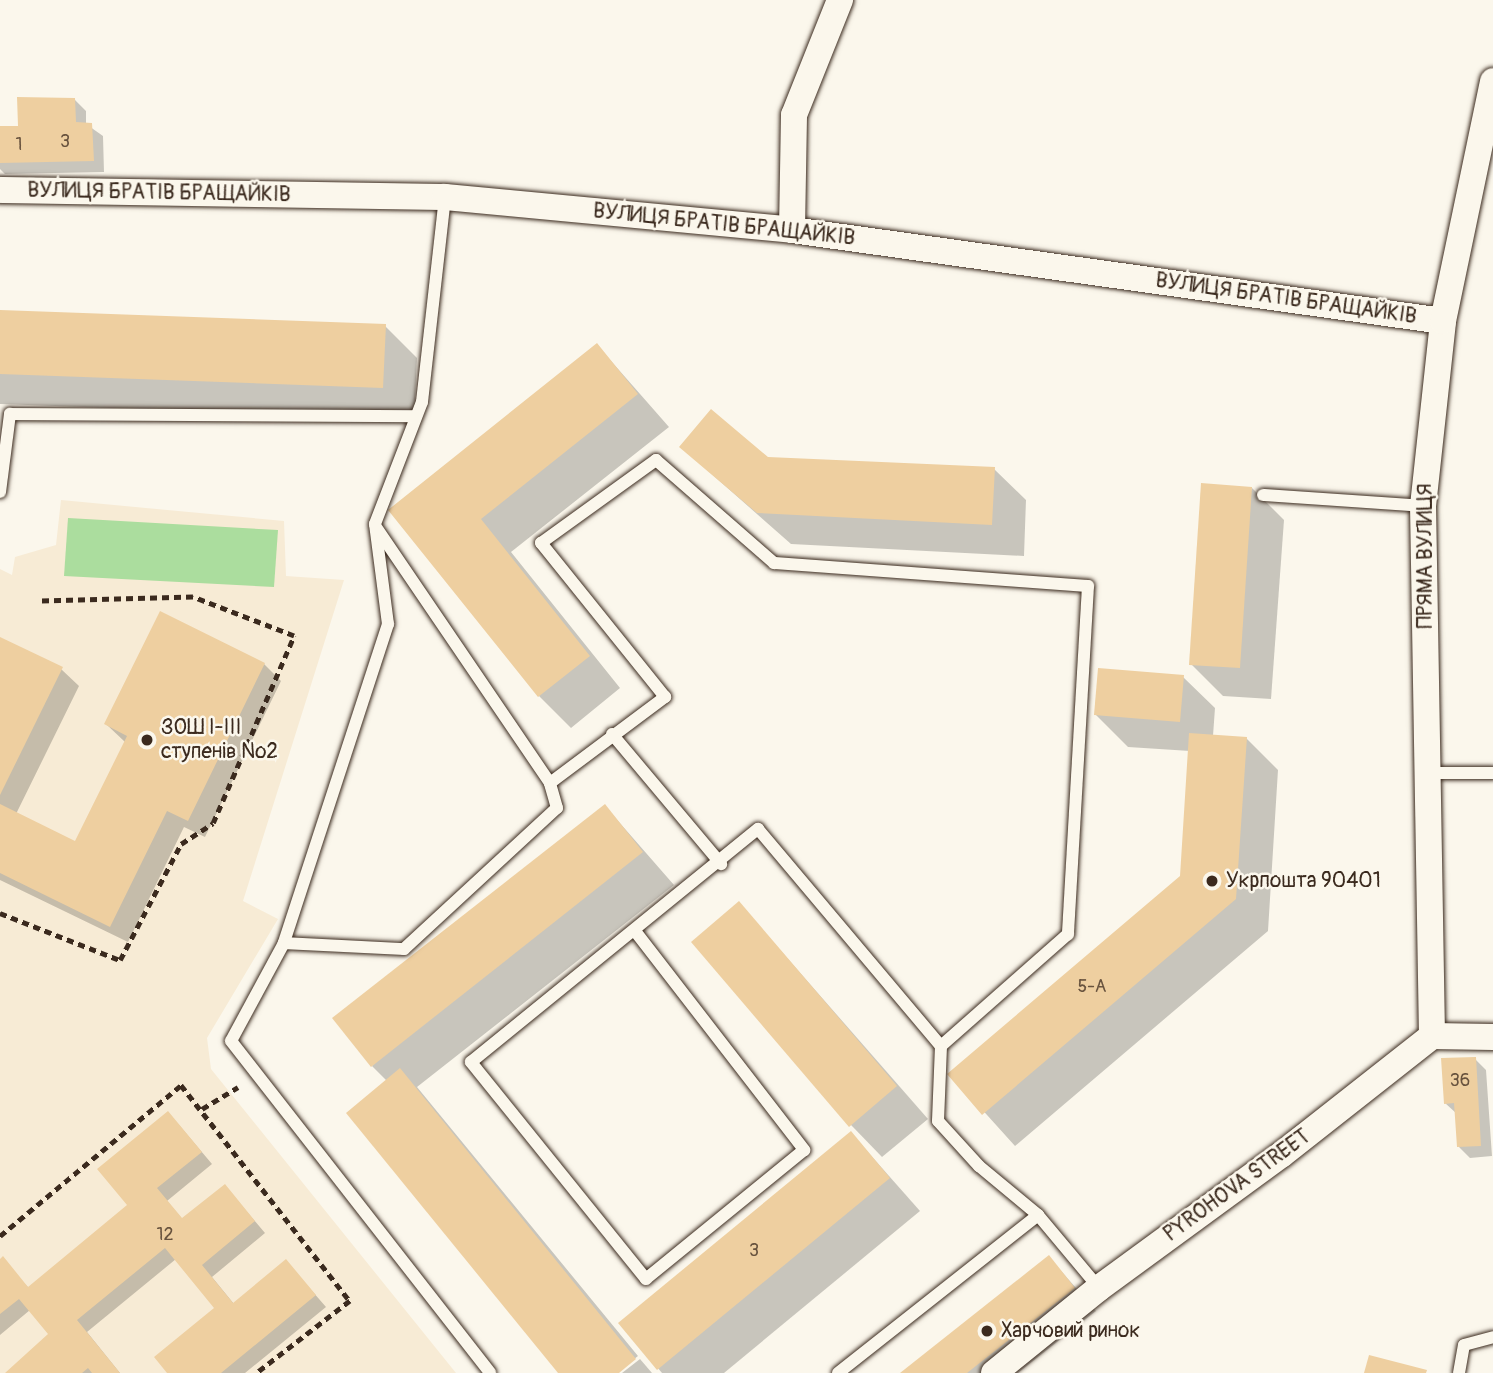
<!DOCTYPE html>
<meta charset="utf-8">
<style>
body{margin:0}
#map{position:relative;width:1493px;height:1373px;overflow:hidden;background:#fbf7ec;font-family:Pangolin,sans-serif}
div>[style]{position:absolute}
.built>*{inset:0;background:#f7ebd5}
.green>*{inset:0;background:#abdd9e}
.shadow>*{inset:0;background:#0003}
.building>*{inset:0;background:#eecfa0}
.path>*{height:4.5px;margin-top:-2.25px;transform-origin:0;background:repeating-linear-gradient(90deg,#3b2a1e 0 7px,transparent 0 12px)}
.roads{filter:drop-shadow(0 0 2px #3b2a1e) drop-shadow(0 0 2px #3b2a1e)}
.service>*{height:12px;margin:-6px;padding:0 6px;transform-origin:6px;border-radius:6px;background:#fbf7ec}
.minor>*{height:26px;margin:-13px;padding:0 13px;transform-origin:13px;border-radius:13px;background:#fbf7ec}
.dots>*{width:19px;height:19px;translate:-50% -50%;box-sizing:border-box;border:4px solid #fbf7ec;border-radius:50%}
span{translate:-50% -50%;white-space:nowrap;text-align:center;line-height:1.15;-webkit-text-stroke:5px #fbf7ec;paint-order:stroke}
.number-label{font-size:18px;color:#68533e}
.number-label span{-webkit-text-stroke-width:0}
.street-label{font-size:21px;color:#3b2a1e}
.poi-label{font-size:21px;color:#3b2a1e}
.left{translate:0 -50%;text-align:left}
</style>
<div id="map">
<div class="built">
<i style="clip-path:polygon(61px 500px,284px 521px,286px 576px,344px 580px,243px 901px,278px 919px,207px 1038px,211px 1069px,456px 1373px,0 1373px,0 569px,12px 575px,15px 557px,56px 545px)"></i>
</div>
<div class="green">
<i style="clip-path:polygon(68px 518px,278px 530px,274px 587px,64px 576px)"></i>
</div>
<div class="shadow">
<i style="clip-path:polygon(75px 100px,86px 111px,86px 124px,103px 136px,104px 172px,5px 174px,0 169px,0 127px,19px 127px)"></i>
<i style="clip-path:polygon(0 312px,385px 326px,417px 358px,414px 419px,0 404px)"></i>
<i style="clip-path:polygon(597px 345px,669px 427px,511px 552px,620px 688px,571px 728px,539px 696px,390px 510px)"></i>
<i style="clip-path:polygon(681px 447px,767px 458px,994px 469px,1026px 500px,1024px 556px,791px 544px)"></i>
<i style="clip-path:polygon(1252px 488px,1284px 520px,1271px 699px,1223px 696px,1191px 664px)"></i>
<i style="clip-path:polygon(0 639px,61px 669px,79px 686px,16px 814px,76px 844px,125px 742px,106px 724px,264px 664px,281px 681px,205px 837px,184px 827px,128px 942px,0 880px)"></i>
<i style="clip-path:polygon(1183px 677px,1215px 708px,1213px 736px,1246px 738px,1278px 770px,1268px 931px,1015px 1146px,950px 1074px,1182px 877px,1190px 751px,1128px 747px,1096px 715px)"></i>
<i style="clip-path:polygon(605px 806px,674px 885px,417px 1087px,638px 1356px,616px 1373px,560px 1373px,387px 1081px,372px 1066px)"></i>
<i style="clip-path:polygon(739px 903px,928px 1119px,882px 1157px,851px 1125px)"></i>
<i style="clip-path:polygon(1475px 1059px,1486px 1070px,1492px 1156px,1470px 1158px,1459px 1147px,1457px 1114px,1445px 1103px)"></i>
<i style="clip-path:polygon(179px 1125px,212px 1164px,167px 1201px,183px 1220px,225px 1186px,265px 1233px,212px 1277px,234px 1304px,286px 1261px,326px 1307px,245px 1373px,169px 1373px,217px 1309px,176px 1259px,87px 1332px,120px 1373px,8px 1373px,51px 1334px,30px 1310px,0 1335px,0 1261px,29px 1288px,130px 1206px)"></i>
<i style="clip-path:polygon(851px 1133px,920px 1211px,724px 1373px,662px 1373px,620px 1323px)"></i>
<i style="clip-path:polygon(1049px 1257px,1096px 1311px,1018px 1373px,902px 1373px)"></i>
<i style="clip-path:polygon(640px 1359px,652px 1373px,622px 1373px)"></i>
</div>
<div class="building">
<i style="clip-path:polygon(17px 97px,75px 98px,76px 122px,92px 123px,94px 161px,0 163px,0 126px,18px 126px)"></i>
<i style="clip-path:polygon(0 310px,386px 324px,383px 388px,0 374px)"></i>
<i style="clip-path:polygon(597px 343px,638px 394px,481px 519px,590px 656px,538px 697px,388px 510px)"></i>
<i style="clip-path:polygon(711px 409px,768px 457px,995px 467px,992px 525px,757px 513px,679px 447px)"></i>
<i style="clip-path:polygon(1201px 483px,1252px 487px,1240px 668px,1189px 665px)"></i>
<i style="clip-path:polygon(160px 611px,265px 663px,188px 821px,167px 811px,110px 927px,0 873px,0 804px,75px 841px,127px 736px,104px 724px)"></i>
<i style="clip-path:polygon(0 637px,63px 667px,0 795px)"></i>
<i style="clip-path:polygon(1098px 668px,1184px 675px,1180px 722px,1094px 715px)"></i>
<i style="clip-path:polygon(1189px 733px,1247px 737px,1236px 899px,982px 1115px,947px 1074px,1180px 876px)"></i>
<i style="clip-path:polygon(605px 804px,643px 852px,371px 1067px,332px 1018px)"></i>
<i style="clip-path:polygon(739px 901px,897px 1086px,849px 1127px,691px 942px)"></i>
<i style="clip-path:polygon(1476px 1057px,1481px 1146px,1457px 1147px,1454px 1103px,1444px 1104px,1441px 1058px)"></i>
<i style="clip-path:polygon(400px 1068px,636px 1359px,619px 1373px,558px 1373px,346px 1113px)"></i>
<i style="clip-path:polygon(168px 1111px,202px 1152px,157px 1188px,182px 1218px,225px 1184px,255px 1221px,202px 1265px,233px 1303px,286px 1259px,316px 1295px,221px 1373px,167px 1373px,154px 1357px,214px 1308px,165px 1248px,77px 1320px,120px 1373px,92px 1373px,88px 1368px,82px 1373px,5px 1373px,48px 1334px,19px 1299px,0 1314px,0 1259px,3px 1256px,28px 1287px,127px 1205px,97px 1169px)"></i>
<i style="clip-path:polygon(851px 1131px,890px 1178px,657px 1370px,618px 1323px)"></i>
<i style="clip-path:polygon(1049px 1255px,1075px 1288px,967px 1373px,900px 1373px)"></i>
<i style="clip-path:polygon(1369px 1355px,1427px 1370px,1426px 1373px,1364px 1373px)"></i>
</div>
<div class="path">
<i style="left:0;top:913px;width:129px;rotate:21.4deg"></i>
<i style="left:120px;top:960px;width:131px;rotate:-62.3deg"></i>
<i style="left:181px;top:844px;width:38px;rotate:-33deg"></i>
<i style="left:213px;top:823px;width:204px;rotate:-66.6deg"></i>
<i style="left:294px;top:636px;width:108px;rotate:-158.9deg"></i>
<i style="left:193px;top:597px;width:152px;rotate:178.5deg"></i>
<i style="left:202px;top:1109px;width:42px;rotate:-31.4deg"></i>
<i style="left:0;top:1236px;width:236px;rotate:-39.8deg"></i>
<i style="left:181px;top:1085px;width:274px;rotate:52deg"></i>
<i style="left:350px;top:1301px;width:118px;rotate:142.3deg"></i>
</div>
<div class="roads">
<div class="service">
<i style="left:445px;top:197px;width:206px;rotate:96.4deg"></i>
<i style="left:422px;top:402px;width:131px;rotate:111.1deg"></i>
<i style="left:375px;top:524px;width:101px;rotate:82.6deg"></i>
<i style="left:388px;top:624px;width:336px;rotate:108.1deg"></i>
<i style="left:284px;top:943px;width:111px;rotate:118.4deg"></i>
<i style="left:231px;top:1041px;width:421px;rotate:52deg"></i>
<i style="left:0;top:492px;width:79px;rotate:-82.7deg"></i>
<i style="left:10px;top:414px;width:406px;rotate:0.3deg"></i>
<i style="left:1263px;top:495px;width:160px;rotate:3.9deg"></i>
<i style="left:612px;top:734px;width:170px;rotate:50deg"></i>
<i style="left:1428px;top:773px;width:65px"></i>
<i style="left:550px;top:783px;width:144px;rotate:-36.8deg"></i>
<i style="left:665px;top:697px;width:198px;rotate:-128.8deg"></i>
<i style="left:541px;top:543px;width:142px;rotate:-35.8deg"></i>
<i style="left:656px;top:460px;width:157px;rotate:41.1deg"></i>
<i style="left:774px;top:563px;width:315px;rotate:4.2deg"></i>
<i style="left:1088px;top:586px;width:349px;rotate:93.3deg"></i>
<i style="left:1068px;top:934px;width:169px;rotate:138.6deg"></i>
<i style="left:635px;top:931px;width:277px;rotate:52.3deg"></i>
<i style="left:804px;top:1150px;width:204px;rotate:140.8deg"></i>
<i style="left:646px;top:1279px;width:279px;rotate:-128.9deg"></i>
<i style="left:471px;top:1062px;width:370px;rotate:-39.1deg"></i>
<i style="left:758px;top:829px;width:284px;rotate:49.9deg"></i>
<i style="left:941px;top:1046px;width:75px;rotate:92.3deg"></i>
<i style="left:938px;top:1121px;width:61px;rotate:47.7deg"></i>
<i style="left:979px;top:1166px;width:77px;rotate:39.7deg"></i>
<i style="left:284px;top:943px;width:120px;rotate:2.9deg"></i>
<i style="left:404px;top:949px;width:208px;rotate:-42.7deg"></i>
<i style="left:557px;top:808px;width:26px;rotate:-106deg"></i>
<i style="left:550px;top:783px;width:308px;rotate:-124.2deg"></i>
<i style="left:838px;top:1373px;width:255px;rotate:-38.3deg"></i>
<i style="left:1038px;top:1215px;width:95px;rotate:50.1deg"></i>
<i style="left:1459px;top:1373px;width:28px;rotate:-80deg"></i>
<i style="left:1464px;top:1345px;width:30px;rotate:-15deg"></i>
</div>
<div class="minor">
<i style="left:0;top:190px;width:445px;rotate:0.9deg"></i>
<i style="left:445px;top:197px;width:349px;rotate:5.4deg"></i>
<i style="left:792px;top:230px;width:657px;rotate:7.96deg"></i>
<i style="left:792px;top:230px;width:115px;rotate:-89deg"></i>
<i style="left:794px;top:115px;width:124px;rotate:-68.2deg"></i>
<i style="left:1432px;top:1036px;width:530px;rotate:-90.97deg"></i>
<i style="left:1423px;top:506px;width:186px;rotate:-83.8deg"></i>
<i style="left:1443px;top:321px;width:245px;rotate:-78.2deg"></i>
<i style="left:994px;top:1373px;width:135px;rotate:-39deg"></i>
<i style="left:1099px;top:1288px;width:225px;rotate:-36.2deg"></i>
<i style="left:1281px;top:1155px;width:192px;rotate:-38.2deg"></i>
<i style="left:1432px;top:1036px;width:61px;rotate:0.9deg"></i>
</div>
</div>
<div class="dots">
<i style="left:147px;top:740px;background:#3b2a1e"></i>
<i style="left:1212px;top:881px;background:#3b2a1e"></i>
<i style="left:987px;top:1331px;background:#3b2a1e"></i>
</div>
<div class="number-label">
<span style="left:65px;top:142px">3</span>
<span style="left:19px;top:145px">1</span>
<span style="left:1092px;top:987px">5-А</span>
<span style="left:1460px;top:1081px">36</span>
<span style="left:165px;top:1235px">12</span>
<span style="left:754px;top:1251px">3</span>
</div>
<div class="street-label">
<span style="left:159px;top:193px;rotate:1deg">ВУЛИЦЯ БРАТІВ БРАЩАЙКІВ</span>
<span style="left:724px;top:225px;rotate:6deg">ВУЛИЦЯ БРАТІВ БРАЩАЙКІВ</span>
<span style="left:1286px;top:299px;rotate:8deg">ВУЛИЦЯ БРАТІВ БРАЩАЙКІВ</span>
<span style="left:1426px;top:556px;rotate:-90deg">ПРЯМА ВУЛИЦЯ</span>
<span style="left:1237px;top:1186px;rotate:-36deg">PYROHOVA STREET</span>
</div>
<div class="poi-label">
<span class="left" style="left:161px;top:740px">ЗОШ І-ІІІ<br>ступенів №2</span>
<span class="left" style="left:1226px;top:881px">Укрпошта 90401</span>
<span class="left" style="left:1001px;top:1331px">Харчовий ринок</span>
</div>
</div>
